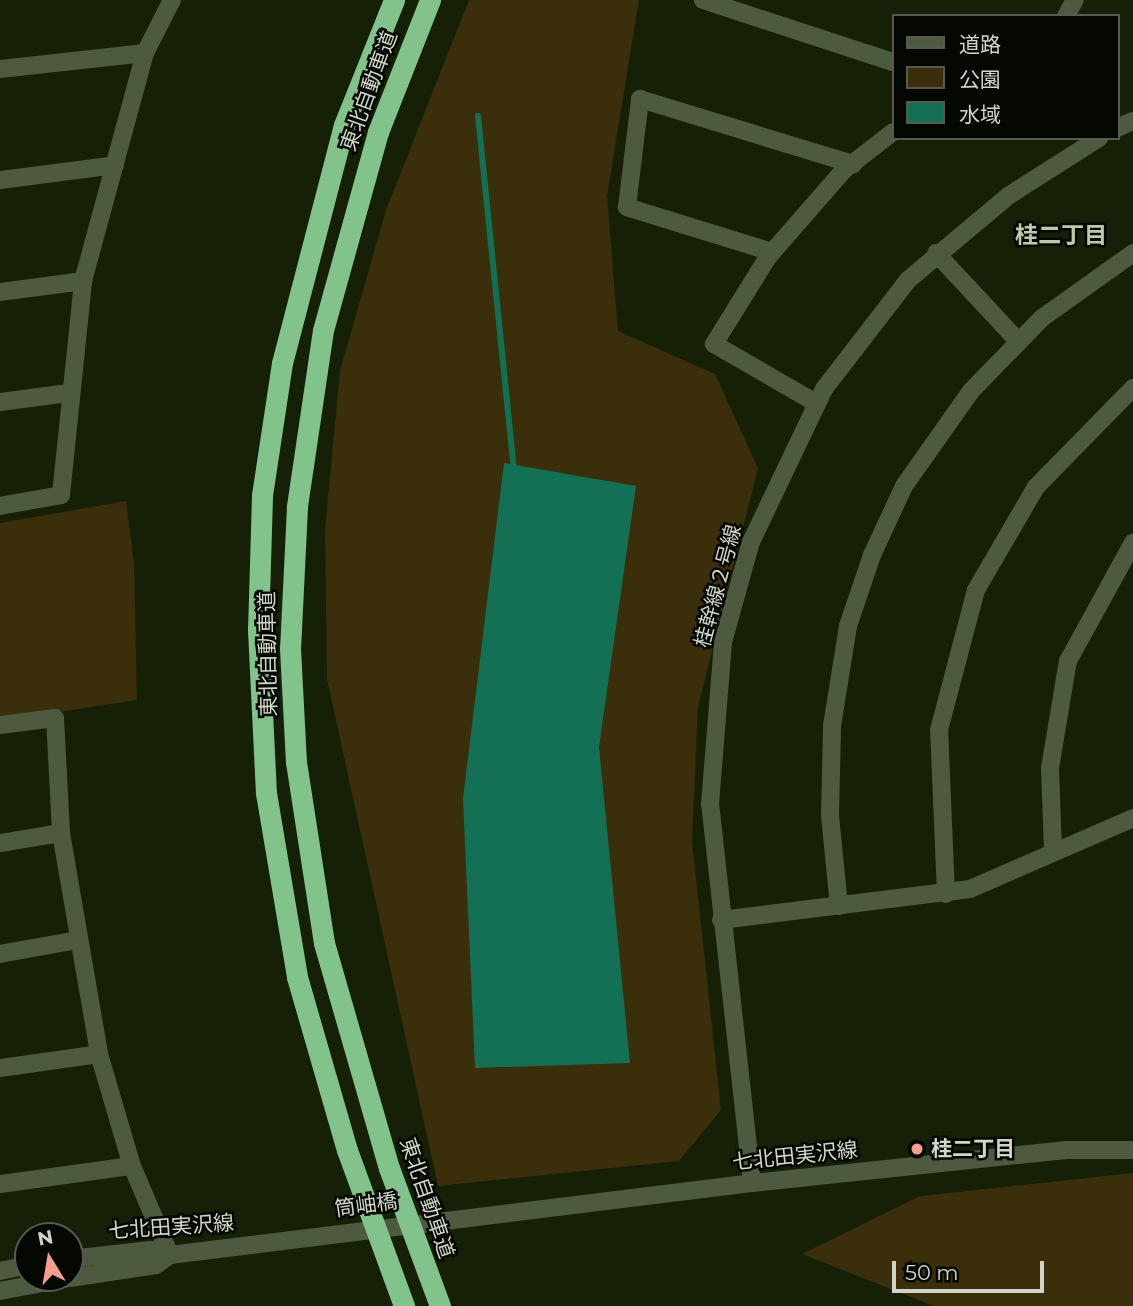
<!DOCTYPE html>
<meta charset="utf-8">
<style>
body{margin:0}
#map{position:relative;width:1133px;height:1306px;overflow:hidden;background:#152007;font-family:Montserrat,"Noto Sans JP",sans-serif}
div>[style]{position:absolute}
.green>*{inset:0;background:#3b2e0a}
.water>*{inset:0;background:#147055}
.stream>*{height:6px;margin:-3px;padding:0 3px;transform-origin:3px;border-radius:3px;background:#147055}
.minor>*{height:18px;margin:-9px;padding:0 9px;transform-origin:9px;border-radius:9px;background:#4d5a3f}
.tertiary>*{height:18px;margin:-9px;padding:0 9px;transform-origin:9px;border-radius:9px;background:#4d5a3f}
.motorway>*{height:21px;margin:-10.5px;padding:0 10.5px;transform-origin:10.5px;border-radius:10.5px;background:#82c38c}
.dots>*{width:19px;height:19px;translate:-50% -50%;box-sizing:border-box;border:4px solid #050802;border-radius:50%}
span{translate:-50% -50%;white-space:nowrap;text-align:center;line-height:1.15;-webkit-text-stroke:5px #050802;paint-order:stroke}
.street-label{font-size:21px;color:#cfd6c7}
.poi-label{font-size:21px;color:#cfd6c7;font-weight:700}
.left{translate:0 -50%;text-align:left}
.neighbourhood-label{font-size:23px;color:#bbcaab;font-weight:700}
.legend{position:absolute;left:892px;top:14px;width:228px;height:126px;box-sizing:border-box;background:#050802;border:2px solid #565a51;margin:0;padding:9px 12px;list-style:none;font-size:21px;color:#cfd6c7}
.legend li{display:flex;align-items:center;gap:14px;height:35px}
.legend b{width:35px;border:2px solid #565a51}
.north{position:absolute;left:14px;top:1222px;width:70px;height:70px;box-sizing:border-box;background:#050802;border:2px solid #565a51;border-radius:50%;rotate:349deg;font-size:19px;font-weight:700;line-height:28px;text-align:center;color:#cfd6c7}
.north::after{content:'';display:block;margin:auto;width:24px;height:32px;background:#f59d8e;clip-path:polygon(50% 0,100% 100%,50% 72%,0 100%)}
.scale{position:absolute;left:892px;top:1261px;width:152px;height:32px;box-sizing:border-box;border:4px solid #cfd6c7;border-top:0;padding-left:9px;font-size:21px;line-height:24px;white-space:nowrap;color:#cfd6c7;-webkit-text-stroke:5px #050802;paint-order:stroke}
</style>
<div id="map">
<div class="green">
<i style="clip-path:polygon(469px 0,639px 0,607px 196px,618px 331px,715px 374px,758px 468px,698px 707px,692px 841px,721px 1110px,679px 1161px,438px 1186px,327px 679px,325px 529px,340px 371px,386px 210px)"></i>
<i style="clip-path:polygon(126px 501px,134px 563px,137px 700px,0 721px,0 523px)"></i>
<i style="clip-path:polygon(1133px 1173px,1133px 1306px,934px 1306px,802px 1254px,920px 1196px)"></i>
</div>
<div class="water">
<i style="clip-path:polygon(504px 463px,636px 486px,599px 747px,630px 1063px,475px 1068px,463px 799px)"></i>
</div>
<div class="stream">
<i style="left:478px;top:116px;width:358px;rotate:84.2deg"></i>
</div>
<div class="minor">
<i style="left:703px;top:0;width:200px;rotate:18.1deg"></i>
<i style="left:1066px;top:16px;width:18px;rotate:-61deg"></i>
<i style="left:0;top:69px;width:146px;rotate:-6.3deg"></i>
<i style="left:0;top:180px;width:116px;rotate:-7.4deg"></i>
<i style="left:772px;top:252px;width:152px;rotate:-162.8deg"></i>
<i style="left:627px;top:207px;width:109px;rotate:-83.1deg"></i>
<i style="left:640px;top:99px;width:223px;rotate:17deg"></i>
<i style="left:936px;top:253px;width:119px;rotate:47deg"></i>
<i style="left:0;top:292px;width:84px;rotate:-7.5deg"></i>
<i style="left:0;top:402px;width:69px;rotate:-7.5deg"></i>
<i style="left:816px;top:403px;width:118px;rotate:-150deg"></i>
<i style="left:714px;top:344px;width:102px;rotate:-58.2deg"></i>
<i style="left:768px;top:257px;width:116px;rotate:-48.9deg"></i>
<i style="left:844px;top:170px;width:62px;rotate:-37.8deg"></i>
<i style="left:0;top:506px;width:62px;rotate:-10.2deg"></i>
<i style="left:61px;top:495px;width:215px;rotate:-84.1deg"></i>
<i style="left:83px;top:281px;width:236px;rotate:-74.8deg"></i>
<i style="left:145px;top:53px;width:59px;rotate:-63deg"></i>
<i style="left:0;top:725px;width:55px;rotate:-7.3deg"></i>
<i style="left:55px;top:718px;width:115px;rotate:87deg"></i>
<i style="left:61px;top:833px;width:224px;rotate:80.2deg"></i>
<i style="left:99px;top:1054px;width:117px;rotate:73.6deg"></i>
<i style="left:132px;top:1166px;width:97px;rotate:66.9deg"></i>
<i style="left:0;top:843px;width:62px;rotate:-9.3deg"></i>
<i style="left:1053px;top:850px;width:82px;rotate:-92.1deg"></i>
<i style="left:1050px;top:768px;width:109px;rotate:-80.5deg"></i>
<i style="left:1068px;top:661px;width:135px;rotate:-61.2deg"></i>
<i style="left:946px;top:894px;width:164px;rotate:-92.4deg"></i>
<i style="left:939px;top:730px;width:145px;rotate:-75.2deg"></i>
<i style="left:976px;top:590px;width:119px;rotate:-59.8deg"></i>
<i style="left:1036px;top:487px;width:139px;rotate:-45.6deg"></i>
<i style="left:839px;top:906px;width:90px;rotate:-95.7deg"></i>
<i style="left:830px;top:816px;width:90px;rotate:-88.7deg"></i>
<i style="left:832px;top:726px;width:101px;rotate:-80.9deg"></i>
<i style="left:848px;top:626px;width:75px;rotate:-71.3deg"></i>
<i style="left:872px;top:555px;width:76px;rotate:-65.1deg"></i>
<i style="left:904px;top:486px;width:116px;rotate:-54.8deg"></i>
<i style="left:971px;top:391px;width:102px;rotate:-45.8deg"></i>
<i style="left:1042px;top:318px;width:112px;rotate:-35.5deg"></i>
<i style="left:721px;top:920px;width:251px;rotate:-7.1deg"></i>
<i style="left:970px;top:889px;width:178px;rotate:-23.5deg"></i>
<i style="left:0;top:954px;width:79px;rotate:-10.2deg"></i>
<i style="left:0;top:1068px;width:100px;rotate:-8deg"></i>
<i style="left:0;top:1184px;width:133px;rotate:-7.8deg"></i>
<i style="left:70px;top:1259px;width:81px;rotate:-6.4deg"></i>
<i style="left:150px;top:1250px;width:21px;rotate:14deg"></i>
<i style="left:0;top:1271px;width:29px;rotate:-12deg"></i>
<i style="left:70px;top:1278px;width:87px;rotate:-8.6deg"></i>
<i style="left:156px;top:1265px;width:17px;rotate:-36deg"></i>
<i style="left:0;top:1291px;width:69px;rotate:-10.8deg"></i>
</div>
<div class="tertiary">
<i style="left:1117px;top:128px;width:17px;rotate:-24deg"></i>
<i style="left:752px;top:1183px;width:381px;rotate:-96.3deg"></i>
<i style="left:710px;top:804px;width:163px;rotate:-85.4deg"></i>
<i style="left:723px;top:642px;width:104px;rotate:-74.4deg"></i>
<i style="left:751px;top:542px;width:170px;rotate:-64.5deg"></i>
<i style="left:824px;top:389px;width:138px;rotate:-52.4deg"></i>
<i style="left:908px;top:280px;width:131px;rotate:-40deg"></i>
<i style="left:1008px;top:196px;width:108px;rotate:-32.5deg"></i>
<i style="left:170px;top:1255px;width:586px;rotate:-7.05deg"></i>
<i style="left:752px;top:1183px;width:316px;rotate:-6deg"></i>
<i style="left:1066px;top:1150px;width:67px"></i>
</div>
<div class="motorway">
<i style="left:394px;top:0;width:135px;rotate:111.8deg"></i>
<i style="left:344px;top:125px;width:246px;rotate:104.6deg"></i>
<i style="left:282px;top:363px;width:134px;rotate:98.6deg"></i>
<i style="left:262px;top:496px;width:134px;rotate:91.7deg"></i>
<i style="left:258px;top:630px;width:163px;rotate:87.2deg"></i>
<i style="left:266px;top:793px;width:187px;rotate:80.4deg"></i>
<i style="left:297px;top:977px;width:180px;rotate:73.9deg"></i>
<i style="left:347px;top:1150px;width:166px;rotate:69.9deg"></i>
<i style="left:430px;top:0;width:142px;rotate:111.5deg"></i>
<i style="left:378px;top:132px;width:205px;rotate:105.5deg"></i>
<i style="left:323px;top:330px;width:179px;rotate:98.4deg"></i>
<i style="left:297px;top:507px;width:141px;rotate:92.8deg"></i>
<i style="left:290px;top:648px;width:114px;rotate:87deg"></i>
<i style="left:296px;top:762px;width:183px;rotate:81.2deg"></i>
<i style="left:324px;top:943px;width:234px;rotate:73.9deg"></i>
<i style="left:389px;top:1168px;width:147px;rotate:69.7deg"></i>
</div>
<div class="dots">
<i style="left:917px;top:1149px;background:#f59d8e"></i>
</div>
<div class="street-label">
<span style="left:369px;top:91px;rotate:-70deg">東北自動車道</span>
<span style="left:718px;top:586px;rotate:-75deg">桂幹線２号線</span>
<span style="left:268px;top:654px;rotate:-91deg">東北自動車道</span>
<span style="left:795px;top:1156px;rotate:-6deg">七北田実沢線</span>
<span style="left:427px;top:1198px;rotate:71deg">東北自動車道</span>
<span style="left:366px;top:1205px;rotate:-8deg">筒岫橋</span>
<span style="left:171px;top:1227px;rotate:-4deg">七北田実沢線</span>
</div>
<div class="poi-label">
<span class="left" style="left:931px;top:1149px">桂二丁目</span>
</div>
<div class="neighbourhood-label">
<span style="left:1061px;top:235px">桂二丁目</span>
</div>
<ul class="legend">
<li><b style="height:9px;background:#4d5a3f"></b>道路</li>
<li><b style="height:19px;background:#3b2e0a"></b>公園</li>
<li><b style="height:19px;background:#147055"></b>水域</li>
</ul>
<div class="north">N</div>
<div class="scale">50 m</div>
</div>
